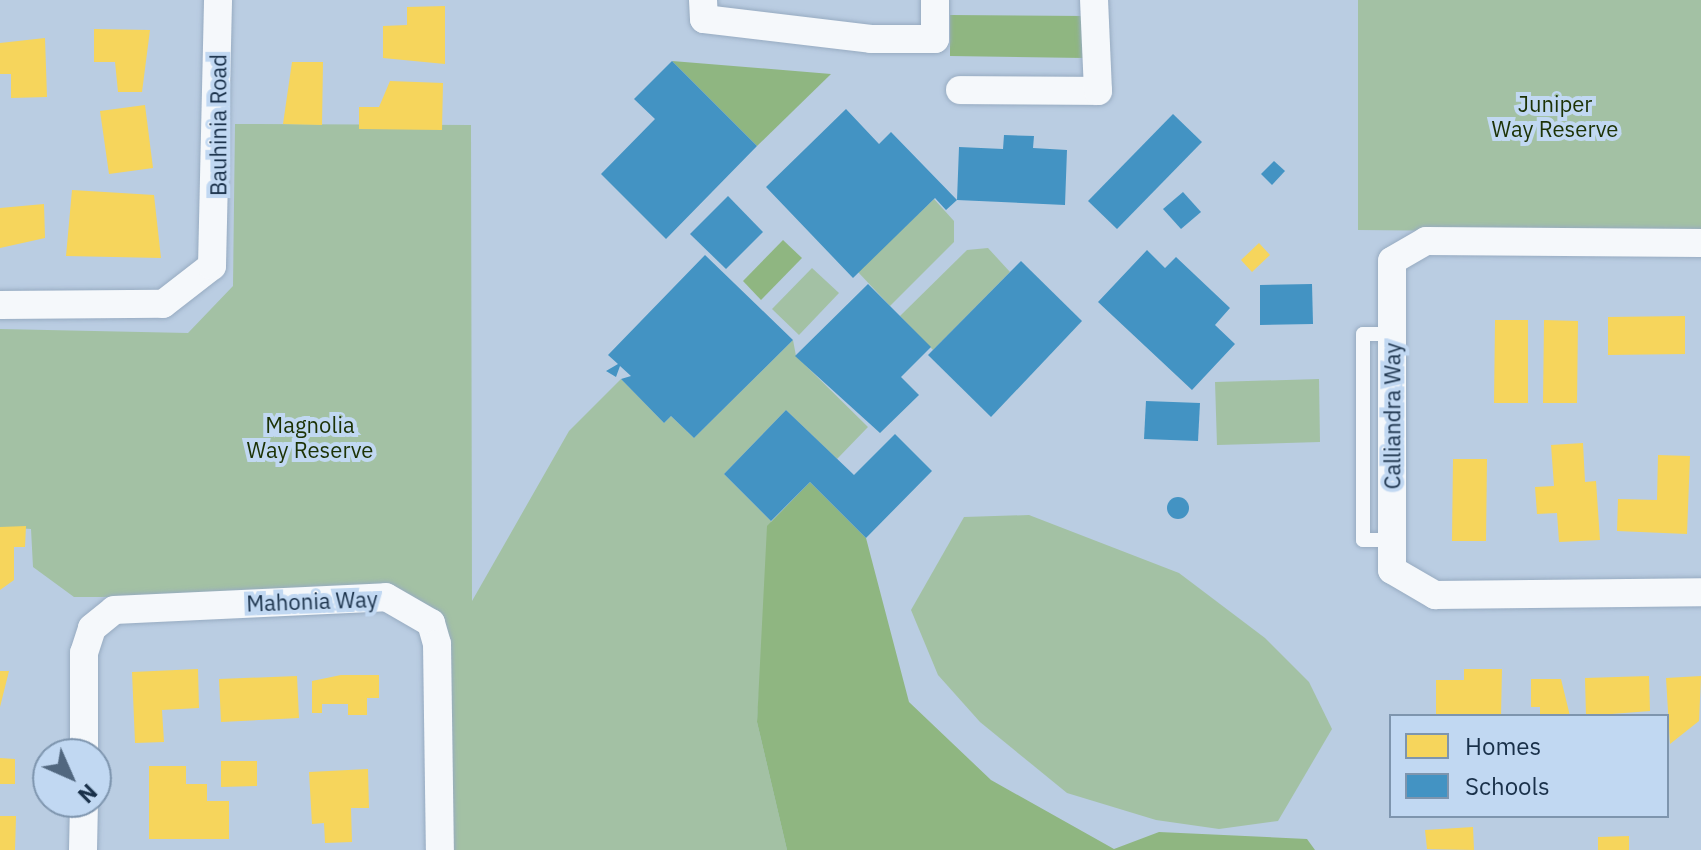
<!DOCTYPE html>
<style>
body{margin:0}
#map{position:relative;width:1701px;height:850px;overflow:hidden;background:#bacde2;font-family:"IBM Plex Sans",sans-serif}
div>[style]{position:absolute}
.green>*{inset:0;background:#a3c1a4}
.forest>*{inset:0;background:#8fb681}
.homes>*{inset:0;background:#f6d55c}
.schools>*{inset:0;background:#4393c3}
.round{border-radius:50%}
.roads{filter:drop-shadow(0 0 2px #97abc1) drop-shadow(0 0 2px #97abc1)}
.lane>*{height:14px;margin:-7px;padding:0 7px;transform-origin:7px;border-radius:7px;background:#f5f8fb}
.street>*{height:28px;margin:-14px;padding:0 14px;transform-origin:14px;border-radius:14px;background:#f5f8fb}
span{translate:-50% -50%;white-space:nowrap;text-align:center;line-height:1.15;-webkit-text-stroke:8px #c1d8f2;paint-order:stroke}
.park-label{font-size:22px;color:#1c3205}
.street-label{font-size:22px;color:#193049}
.legend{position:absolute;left:1389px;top:714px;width:280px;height:104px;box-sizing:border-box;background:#c1d8f2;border:2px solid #7e95ae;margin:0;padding:10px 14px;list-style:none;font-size:24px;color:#193049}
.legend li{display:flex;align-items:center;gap:16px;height:40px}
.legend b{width:40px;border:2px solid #7e95ae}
.north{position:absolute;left:32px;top:738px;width:80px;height:80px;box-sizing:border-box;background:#c1d8f2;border:2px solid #7e95ae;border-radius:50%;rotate:135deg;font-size:22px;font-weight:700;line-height:32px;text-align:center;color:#193049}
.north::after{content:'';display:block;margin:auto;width:28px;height:36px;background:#51677f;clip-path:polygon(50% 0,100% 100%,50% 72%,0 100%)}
</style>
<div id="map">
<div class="green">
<i style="clip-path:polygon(1358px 0,1701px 0,1701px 233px,1358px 230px)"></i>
<i style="clip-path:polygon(235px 124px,471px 125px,472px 601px,569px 431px,621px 379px,664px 423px,671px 416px,694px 438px,793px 340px,796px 356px,868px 427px,837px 459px,786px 410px,724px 474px,771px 521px,757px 722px,787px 850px,433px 850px,425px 630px,387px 597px,74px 597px,33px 567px,31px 529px,0 527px,0 329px,188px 333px,233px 286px)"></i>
<i style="clip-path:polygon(934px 199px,954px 221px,954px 242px,890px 306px,858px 272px)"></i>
<i style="clip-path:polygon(988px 248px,1010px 272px,933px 350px,900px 316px,967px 250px)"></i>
<i style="clip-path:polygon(812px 268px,839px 293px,799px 335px,772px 309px)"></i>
<i style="clip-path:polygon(1319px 379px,1320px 442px,1217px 445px,1215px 382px)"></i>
<i style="clip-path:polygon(1029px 515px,1179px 573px,1265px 638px,1309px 682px,1332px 729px,1278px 821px,1219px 829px,1156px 820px,1067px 793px,980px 722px,938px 675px,911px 610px,964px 517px)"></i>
</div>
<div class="forest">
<i style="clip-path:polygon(950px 15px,1085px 16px,1084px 58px,950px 56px)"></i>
<i style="clip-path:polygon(672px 61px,831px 74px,757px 146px)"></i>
<i style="clip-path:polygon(783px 240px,802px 258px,761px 300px,743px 281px)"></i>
<i style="clip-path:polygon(810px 482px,866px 538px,909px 702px,991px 780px,1114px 849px,1159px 832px,1307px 839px,1315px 850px,787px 850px,757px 722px,767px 526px)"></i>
</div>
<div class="homes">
<i style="clip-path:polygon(445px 6px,445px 64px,383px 58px,383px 26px,407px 25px,407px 7px)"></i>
<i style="clip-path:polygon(94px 29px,150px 30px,142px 92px,118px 92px,115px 62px,94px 62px)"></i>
<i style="clip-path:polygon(45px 38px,47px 97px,11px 98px,11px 74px,0 74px,0 43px)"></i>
<i style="clip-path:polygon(292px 62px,323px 62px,322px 125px,283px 124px)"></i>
<i style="clip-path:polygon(390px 81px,443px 83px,442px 130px,359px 129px,359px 107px,379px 107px)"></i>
<i style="clip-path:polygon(145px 105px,153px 168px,109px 174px,100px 111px)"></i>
<i style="clip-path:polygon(72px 190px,154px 195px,161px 258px,66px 256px)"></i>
<i style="clip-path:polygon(44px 204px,45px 238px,0 248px,0 208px)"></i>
<i style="clip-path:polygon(1259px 243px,1270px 255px,1252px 272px,1241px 260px)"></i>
<i style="clip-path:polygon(1685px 316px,1685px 354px,1608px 355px,1608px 317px)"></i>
<i style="clip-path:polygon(1495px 320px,1528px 320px,1528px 403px,1494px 403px)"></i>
<i style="clip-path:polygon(1544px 320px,1578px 321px,1577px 403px,1543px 403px)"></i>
<i style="clip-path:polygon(1583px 443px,1585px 482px,1596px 481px,1600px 540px,1559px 542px,1557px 513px,1537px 514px,1535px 487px,1554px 486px,1551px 445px)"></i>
<i style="clip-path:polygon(1658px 455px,1690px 456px,1687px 534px,1617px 531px,1618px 499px,1657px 500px)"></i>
<i style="clip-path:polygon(1453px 459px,1487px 459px,1486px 541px,1452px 541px)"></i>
<i style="clip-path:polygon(26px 526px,25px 547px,14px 547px,14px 580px,0 590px,0 527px)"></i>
<i style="clip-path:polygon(198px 669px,199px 708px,162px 710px,164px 742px,135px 743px,132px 672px)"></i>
<i style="clip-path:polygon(1464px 669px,1502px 669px,1501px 716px,1436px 716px,1436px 680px,1464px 680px)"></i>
<i style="clip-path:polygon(0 671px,9px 671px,0 707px)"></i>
<i style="clip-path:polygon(341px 675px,379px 675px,379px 698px,367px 698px,367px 715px,348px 715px,348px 704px,322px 704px,322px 713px,312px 713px,312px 681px)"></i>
<i style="clip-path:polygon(297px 676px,299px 718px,221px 722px,219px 679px)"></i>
<i style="clip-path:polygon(1649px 676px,1650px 711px,1586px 716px,1585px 678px)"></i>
<i style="clip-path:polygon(1701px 676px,1699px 721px,1670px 744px,1666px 678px)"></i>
<i style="clip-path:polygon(1531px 679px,1561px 679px,1570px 716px,1540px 716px,1540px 707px,1531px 707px)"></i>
<i style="clip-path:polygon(0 758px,15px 759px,15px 784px,0 784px)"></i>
<i style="clip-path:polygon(221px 761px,257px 761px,257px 786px,221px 787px)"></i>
<i style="clip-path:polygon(149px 766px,186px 766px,186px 784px,207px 784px,207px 801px,229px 801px,229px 839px,149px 839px)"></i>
<i style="clip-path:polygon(368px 769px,369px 808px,351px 808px,352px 842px,325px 843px,324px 823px,312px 824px,309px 772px)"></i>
<i style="clip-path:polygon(0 816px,16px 816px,15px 850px,0 850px)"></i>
<i style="clip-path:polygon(1473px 827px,1474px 850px,1427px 849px,1425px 830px)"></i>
<i style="clip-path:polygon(1629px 836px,1629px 850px,1598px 850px,1598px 837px)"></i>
</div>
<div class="schools">
<i style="clip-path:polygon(672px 61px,757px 146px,666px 239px,601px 174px,655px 119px,634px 99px)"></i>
<i style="clip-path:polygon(846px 109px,879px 144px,891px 132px,957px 200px,946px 210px,935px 198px,853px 278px,766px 187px)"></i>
<i style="clip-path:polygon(1173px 114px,1202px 142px,1117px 229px,1088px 201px)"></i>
<i style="clip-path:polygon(1004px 135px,1034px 136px,1033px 148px,1067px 150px,1065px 205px,957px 200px,959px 147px,1003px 149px)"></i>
<i style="clip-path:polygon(1274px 161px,1285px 171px,1272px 185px,1261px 174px)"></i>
<i style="clip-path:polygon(1183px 192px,1201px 212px,1181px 229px,1163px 209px)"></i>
<i style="clip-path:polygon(728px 196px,763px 232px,726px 269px,690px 234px)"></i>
<i style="clip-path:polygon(1147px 250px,1165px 268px,1176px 257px,1230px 308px,1215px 325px,1235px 344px,1192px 390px,1098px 302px)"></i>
<i style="clip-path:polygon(705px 255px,793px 340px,694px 438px,671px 416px,664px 423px,621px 379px,631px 376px,620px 366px,616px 377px,606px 371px,618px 364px,608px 355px)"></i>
<i style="clip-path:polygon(1021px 261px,1082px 321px,991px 417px,928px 355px)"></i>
<i style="clip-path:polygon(868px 284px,931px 347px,901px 377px,919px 395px,880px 433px,795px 356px)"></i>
<i style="clip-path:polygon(1312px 284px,1313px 324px,1260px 325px,1260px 285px)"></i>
<i style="clip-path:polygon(1146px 401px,1200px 403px,1198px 441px,1144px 439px)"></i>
<i style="clip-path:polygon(786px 410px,854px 475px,895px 434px,932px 471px,866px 538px,810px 482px,771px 521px,724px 474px)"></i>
<i class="round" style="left:1167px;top:497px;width:22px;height:22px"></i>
</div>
<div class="roads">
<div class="lane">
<i style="left:1392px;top:540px;width:29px;rotate:180deg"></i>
<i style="left:1363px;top:540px;width:206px;rotate:-90deg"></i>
<i style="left:1363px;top:334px;width:29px"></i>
</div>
<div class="street">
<i style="left:703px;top:0;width:19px;rotate:87deg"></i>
<i style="left:704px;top:19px;width:168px;rotate:6.8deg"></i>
<i style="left:871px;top:39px;width:64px"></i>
<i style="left:935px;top:39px;width:39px;rotate:-90deg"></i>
<i style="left:960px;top:90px;width:138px;rotate:0.4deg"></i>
<i style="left:1098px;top:91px;width:91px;rotate:-92.5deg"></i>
<i style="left:1701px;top:243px;width:275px;rotate:-179.6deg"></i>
<i style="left:1426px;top:241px;width:39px;rotate:150deg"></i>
<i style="left:1392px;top:261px;width:309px;rotate:90deg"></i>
<i style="left:1392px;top:570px;width:50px;rotate:30.2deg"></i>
<i style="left:1435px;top:595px;width:266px;rotate:-0.6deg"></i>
<i style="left:0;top:305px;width:163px;rotate:-0.4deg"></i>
<i style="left:163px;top:304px;width:62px;rotate:-37.8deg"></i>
<i style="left:212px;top:266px;width:266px;rotate:-88.7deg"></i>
<i style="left:84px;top:754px;width:101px;rotate:-90deg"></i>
<i style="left:84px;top:653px;width:26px;rotate:-72deg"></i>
<i style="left:92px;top:628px;width:28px;rotate:-39deg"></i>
<i style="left:114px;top:610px;width:272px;rotate:-2.7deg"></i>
<i style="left:386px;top:597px;width:52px;rotate:30deg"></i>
<i style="left:431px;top:623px;width:22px;rotate:74deg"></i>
<i style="left:437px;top:644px;width:206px;rotate:89.2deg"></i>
<i style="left:83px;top:850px;width:48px;rotate:-88.8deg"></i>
</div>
</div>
<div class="park-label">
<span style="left:1555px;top:116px">Juniper<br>Way Reserve</span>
<span style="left:310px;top:437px">Magnolia<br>Way Reserve</span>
</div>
<div class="street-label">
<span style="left:218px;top:125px;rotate:-90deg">Bauhinia Road</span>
<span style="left:1392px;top:416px;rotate:-90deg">Calliandra Way</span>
<span style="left:312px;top:601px;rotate:-2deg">Mahonia Way</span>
</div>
<ul class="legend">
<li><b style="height:22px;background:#f6d55c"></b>Homes</li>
<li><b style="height:22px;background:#4393c3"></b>Schools</li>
</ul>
<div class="north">N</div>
</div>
